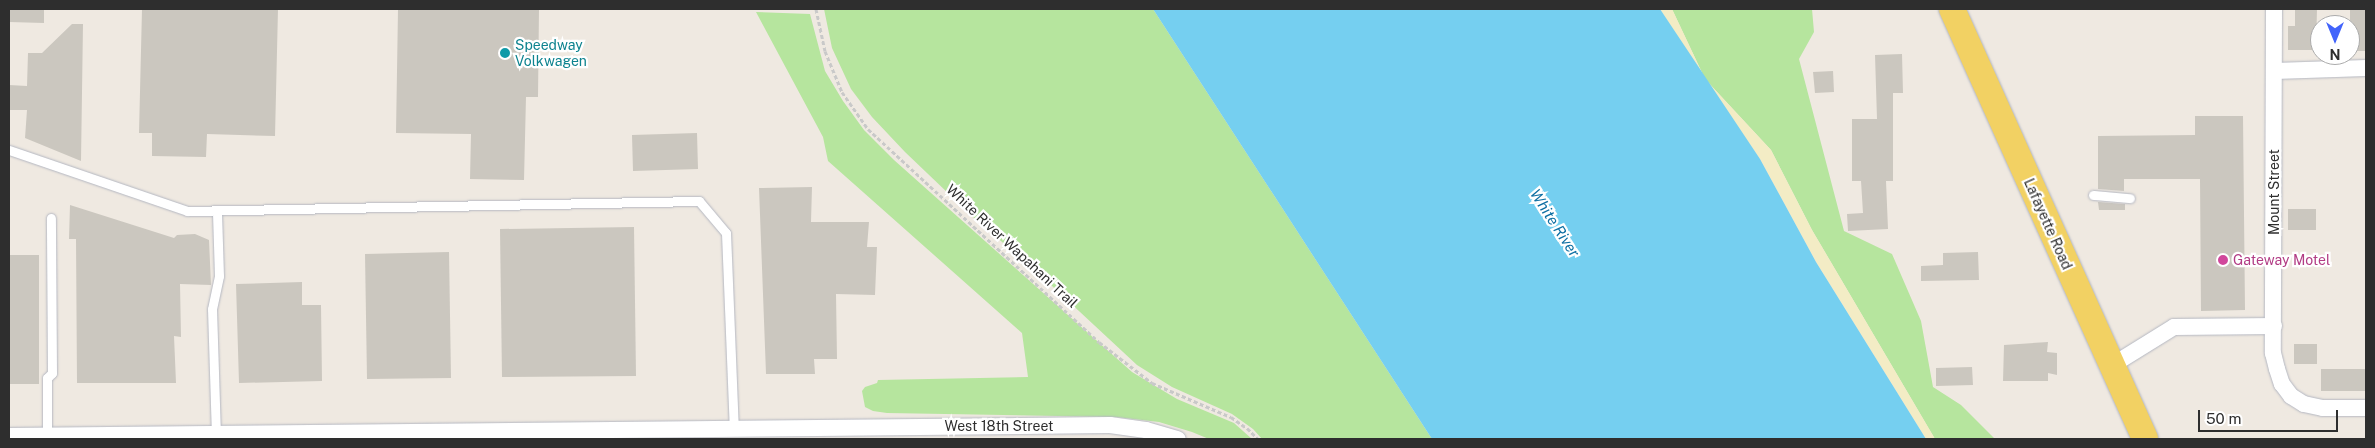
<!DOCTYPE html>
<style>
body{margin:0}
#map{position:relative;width:2375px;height:448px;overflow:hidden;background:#efe9e1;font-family:"Public Sans",sans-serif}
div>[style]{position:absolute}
.green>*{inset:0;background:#b6e59e}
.sand>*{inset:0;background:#f3ecc5}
.water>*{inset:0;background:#75cff0}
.building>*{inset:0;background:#cbc7bf}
.path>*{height:3px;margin-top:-1.5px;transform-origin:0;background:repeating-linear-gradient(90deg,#c9c9c9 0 4px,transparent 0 6.5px)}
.roads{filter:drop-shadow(0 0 1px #b4b7c1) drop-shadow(0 0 1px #b4b7c1)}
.lane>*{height:9px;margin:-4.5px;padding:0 4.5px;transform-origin:4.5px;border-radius:4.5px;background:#fff}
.street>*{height:16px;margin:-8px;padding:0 8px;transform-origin:8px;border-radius:8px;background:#fff}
.primary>*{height:26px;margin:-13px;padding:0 13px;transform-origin:13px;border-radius:13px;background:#f2d163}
.dots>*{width:14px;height:14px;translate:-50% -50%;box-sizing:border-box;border:2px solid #fff;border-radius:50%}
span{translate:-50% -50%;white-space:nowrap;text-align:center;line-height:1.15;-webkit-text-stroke:4.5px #fff;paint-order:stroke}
.culture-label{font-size:14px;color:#0d838f}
.left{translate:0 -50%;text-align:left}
.street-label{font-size:14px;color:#2e2e2e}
.hotel-label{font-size:14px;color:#b23c85}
.water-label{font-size:15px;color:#0d6fa3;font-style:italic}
.frame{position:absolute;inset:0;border:10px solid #2e2e2e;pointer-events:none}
.north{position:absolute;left:2310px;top:15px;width:50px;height:50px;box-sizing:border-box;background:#fff;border:1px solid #ababab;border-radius:50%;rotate:180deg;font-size:14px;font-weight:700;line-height:20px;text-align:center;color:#2e2e2e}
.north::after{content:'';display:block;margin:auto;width:18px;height:22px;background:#4264fb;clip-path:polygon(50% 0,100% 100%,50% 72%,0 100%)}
.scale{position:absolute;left:2198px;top:410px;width:140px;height:22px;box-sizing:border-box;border:2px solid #2e2e2e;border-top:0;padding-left:6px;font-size:15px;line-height:18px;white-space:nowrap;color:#2e2e2e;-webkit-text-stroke:4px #fff;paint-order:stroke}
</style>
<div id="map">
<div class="green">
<i style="clip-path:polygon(824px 9px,1153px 9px,1432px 439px,1262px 439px,1253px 429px,1232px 414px,1172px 387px,1137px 365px,1037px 272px,972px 216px,905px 152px,872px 117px,851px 89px,832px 48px)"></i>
<i style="clip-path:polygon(1672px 9px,1812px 9px,1814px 32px,1799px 59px,1844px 231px,1892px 254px,1921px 321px,1933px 387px,1961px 405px,1995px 439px,1935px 439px,1812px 230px,1771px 150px,1705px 79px)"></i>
<i style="clip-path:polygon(756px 12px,810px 14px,825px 71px,843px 101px,864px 130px,894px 160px,1132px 372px,1177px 399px,1234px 423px,1252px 439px,1209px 439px,1192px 432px,1159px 422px,1116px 417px,887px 413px,873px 411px,865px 407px,862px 391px,865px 387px,877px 383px,878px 380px,1028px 377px,1022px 333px,828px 161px,823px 137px)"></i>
</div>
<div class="sand">
<i style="clip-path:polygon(1660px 9px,1672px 9px,1705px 79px,1771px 150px,1812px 230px,1935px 439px,1926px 439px,1816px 262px,1760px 159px,1705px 79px)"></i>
</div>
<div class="water">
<i style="clip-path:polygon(1153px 9px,1660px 9px,1760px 159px,1816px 262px,1926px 439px,1432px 439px)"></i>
</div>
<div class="building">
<i style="clip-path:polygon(9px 9px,44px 9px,44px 23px,9px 22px)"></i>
<i style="clip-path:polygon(142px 9px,278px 9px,275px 136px,207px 134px,206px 157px,152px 156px,152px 133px,139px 133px)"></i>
<i style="clip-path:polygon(398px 9px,539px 9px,538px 97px,526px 97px,524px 180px,470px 179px,471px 134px,396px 133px)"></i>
<i style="clip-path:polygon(2295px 9px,2317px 9px,2316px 50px,2288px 50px,2288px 26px,2295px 26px)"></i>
<i style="clip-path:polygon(2350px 9px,2366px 9px,2366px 51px,2350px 51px)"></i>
<i style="clip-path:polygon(72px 24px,83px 24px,81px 161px,25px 138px,27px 110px,9px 110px,9px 85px,27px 86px,28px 53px,42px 53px)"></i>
<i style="clip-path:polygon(1902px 54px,1903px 93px,1893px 93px,1893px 181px,1886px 181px,1888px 229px,1848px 231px,1847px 214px,1863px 213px,1861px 181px,1852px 181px,1852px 119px,1877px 119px,1875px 55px)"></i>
<i style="clip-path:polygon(1833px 71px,1834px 92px,1815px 93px,1813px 72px)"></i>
<i style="clip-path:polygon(2195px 116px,2243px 116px,2245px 310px,2201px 311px,2200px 179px,2124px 179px,2124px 191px,2098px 189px,2098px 136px,2195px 135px)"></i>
<i style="clip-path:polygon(697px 133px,698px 169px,633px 171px,632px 135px)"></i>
<i style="clip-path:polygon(812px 187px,811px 222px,869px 222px,867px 247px,877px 247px,875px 295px,836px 294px,837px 359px,814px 359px,815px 374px,766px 374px,759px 188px)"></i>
<i style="clip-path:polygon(2098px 202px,2125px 204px,2125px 210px,2099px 210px)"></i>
<i style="clip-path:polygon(70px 205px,174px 238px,177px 235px,195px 234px,209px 240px,211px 285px,180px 284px,181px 337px,174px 336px,176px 383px,77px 383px,76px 239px,69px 239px)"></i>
<i style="clip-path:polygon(2288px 209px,2316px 209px,2316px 230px,2288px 230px)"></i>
<i style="clip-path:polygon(634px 227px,636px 376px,502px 377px,500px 229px)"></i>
<i style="clip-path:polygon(449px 252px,451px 378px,367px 379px,365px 254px)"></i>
<i style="clip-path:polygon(1978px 252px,1979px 280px,1921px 281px,1921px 266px,1943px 265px,1943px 253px)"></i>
<i style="clip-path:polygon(9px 255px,39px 255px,39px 384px,9px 384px)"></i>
<i style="clip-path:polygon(302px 282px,302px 305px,321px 305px,322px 381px,239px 383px,236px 284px)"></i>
<i style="clip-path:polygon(2048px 342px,2047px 352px,2057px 353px,2057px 375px,2048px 373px,2048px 381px,2003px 381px,2004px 345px)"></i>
<i style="clip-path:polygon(2294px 344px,2317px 344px,2317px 364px,2294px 364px)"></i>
<i style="clip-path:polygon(1972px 367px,1973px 385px,1936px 386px,1936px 368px)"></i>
<i style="clip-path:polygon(2321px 369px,2366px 369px,2366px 391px,2321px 391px)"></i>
</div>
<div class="path">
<i style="left:816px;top:9px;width:43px;rotate:77.9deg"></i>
<i style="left:825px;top:51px;width:44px;rotate:67.5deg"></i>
<i style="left:842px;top:92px;width:45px;rotate:54.9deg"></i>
<i style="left:868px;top:129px;width:314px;rotate:42.7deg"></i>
<i style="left:1099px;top:342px;width:67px;rotate:37.7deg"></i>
<i style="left:1152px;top:383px;width:86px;rotate:23.3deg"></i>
<i style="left:1231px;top:417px;width:19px;rotate:35deg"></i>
<i style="left:1247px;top:428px;width:16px;rotate:45deg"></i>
</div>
<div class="roads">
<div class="lane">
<i style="left:9px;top:150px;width:188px;rotate:18.9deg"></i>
<i style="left:187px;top:211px;width:512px;rotate:-1.12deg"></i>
<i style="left:699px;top:201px;width:42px;rotate:49.8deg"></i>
<i style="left:726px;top:233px;width:196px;rotate:87.7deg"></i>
<i style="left:2093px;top:195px;width:37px;rotate:5deg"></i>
<i style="left:47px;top:436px;width:58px;rotate:-90deg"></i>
<i style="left:47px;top:378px;width:7px;rotate:-45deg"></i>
<i style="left:52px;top:373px;width:155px;rotate:-90.4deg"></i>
<i style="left:216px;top:436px;width:127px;rotate:-91.8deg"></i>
<i style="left:212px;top:309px;width:34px;rotate:-78deg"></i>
<i style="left:219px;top:276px;width:65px;rotate:-91.8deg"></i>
</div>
<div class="street">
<i style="left:2274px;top:9px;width:344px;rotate:90.2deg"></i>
<i style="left:2273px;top:353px;width:16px;rotate:76deg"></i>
<i style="left:2277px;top:369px;width:16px;rotate:72deg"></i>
<i style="left:2282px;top:384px;width:15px;rotate:53deg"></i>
<i style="left:2291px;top:396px;width:15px;rotate:32deg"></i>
<i style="left:2304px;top:404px;width:19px;rotate:12deg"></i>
<i style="left:2323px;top:408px;width:43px"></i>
<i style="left:2275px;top:71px;width:91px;rotate:-1.9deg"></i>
<i style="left:2111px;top:366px;width:74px;rotate:-31.8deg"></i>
<i style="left:2174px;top:327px;width:100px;rotate:-0.6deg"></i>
<i style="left:9px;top:436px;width:1101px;rotate:-0.57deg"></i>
<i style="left:1110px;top:425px;width:36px;rotate:8deg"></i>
<i style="left:1146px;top:430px;width:33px;rotate:16deg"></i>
</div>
<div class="primary">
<i style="left:1952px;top:9px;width:471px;rotate:65.8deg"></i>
</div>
</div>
<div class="dots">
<i style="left:505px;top:53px;background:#0f9aa8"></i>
<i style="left:2223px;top:260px;background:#d1479c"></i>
</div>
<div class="culture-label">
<span class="left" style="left:515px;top:53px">Speedway<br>Volkwagen</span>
</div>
<div class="street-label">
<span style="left:2274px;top:192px;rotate:-90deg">Mount Street</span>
<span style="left:2048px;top:224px;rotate:66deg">Lafayette Road</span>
<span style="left:1012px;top:246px;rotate:43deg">White River Wapahani Trail</span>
<span style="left:999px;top:426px">West 18th Street</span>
</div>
<div class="hotel-label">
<span class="left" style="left:2233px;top:260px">Gateway Motel</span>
</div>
<div class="water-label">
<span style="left:1555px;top:223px;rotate:57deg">White River</span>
</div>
<div class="frame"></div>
<div class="north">N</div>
<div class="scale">50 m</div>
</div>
